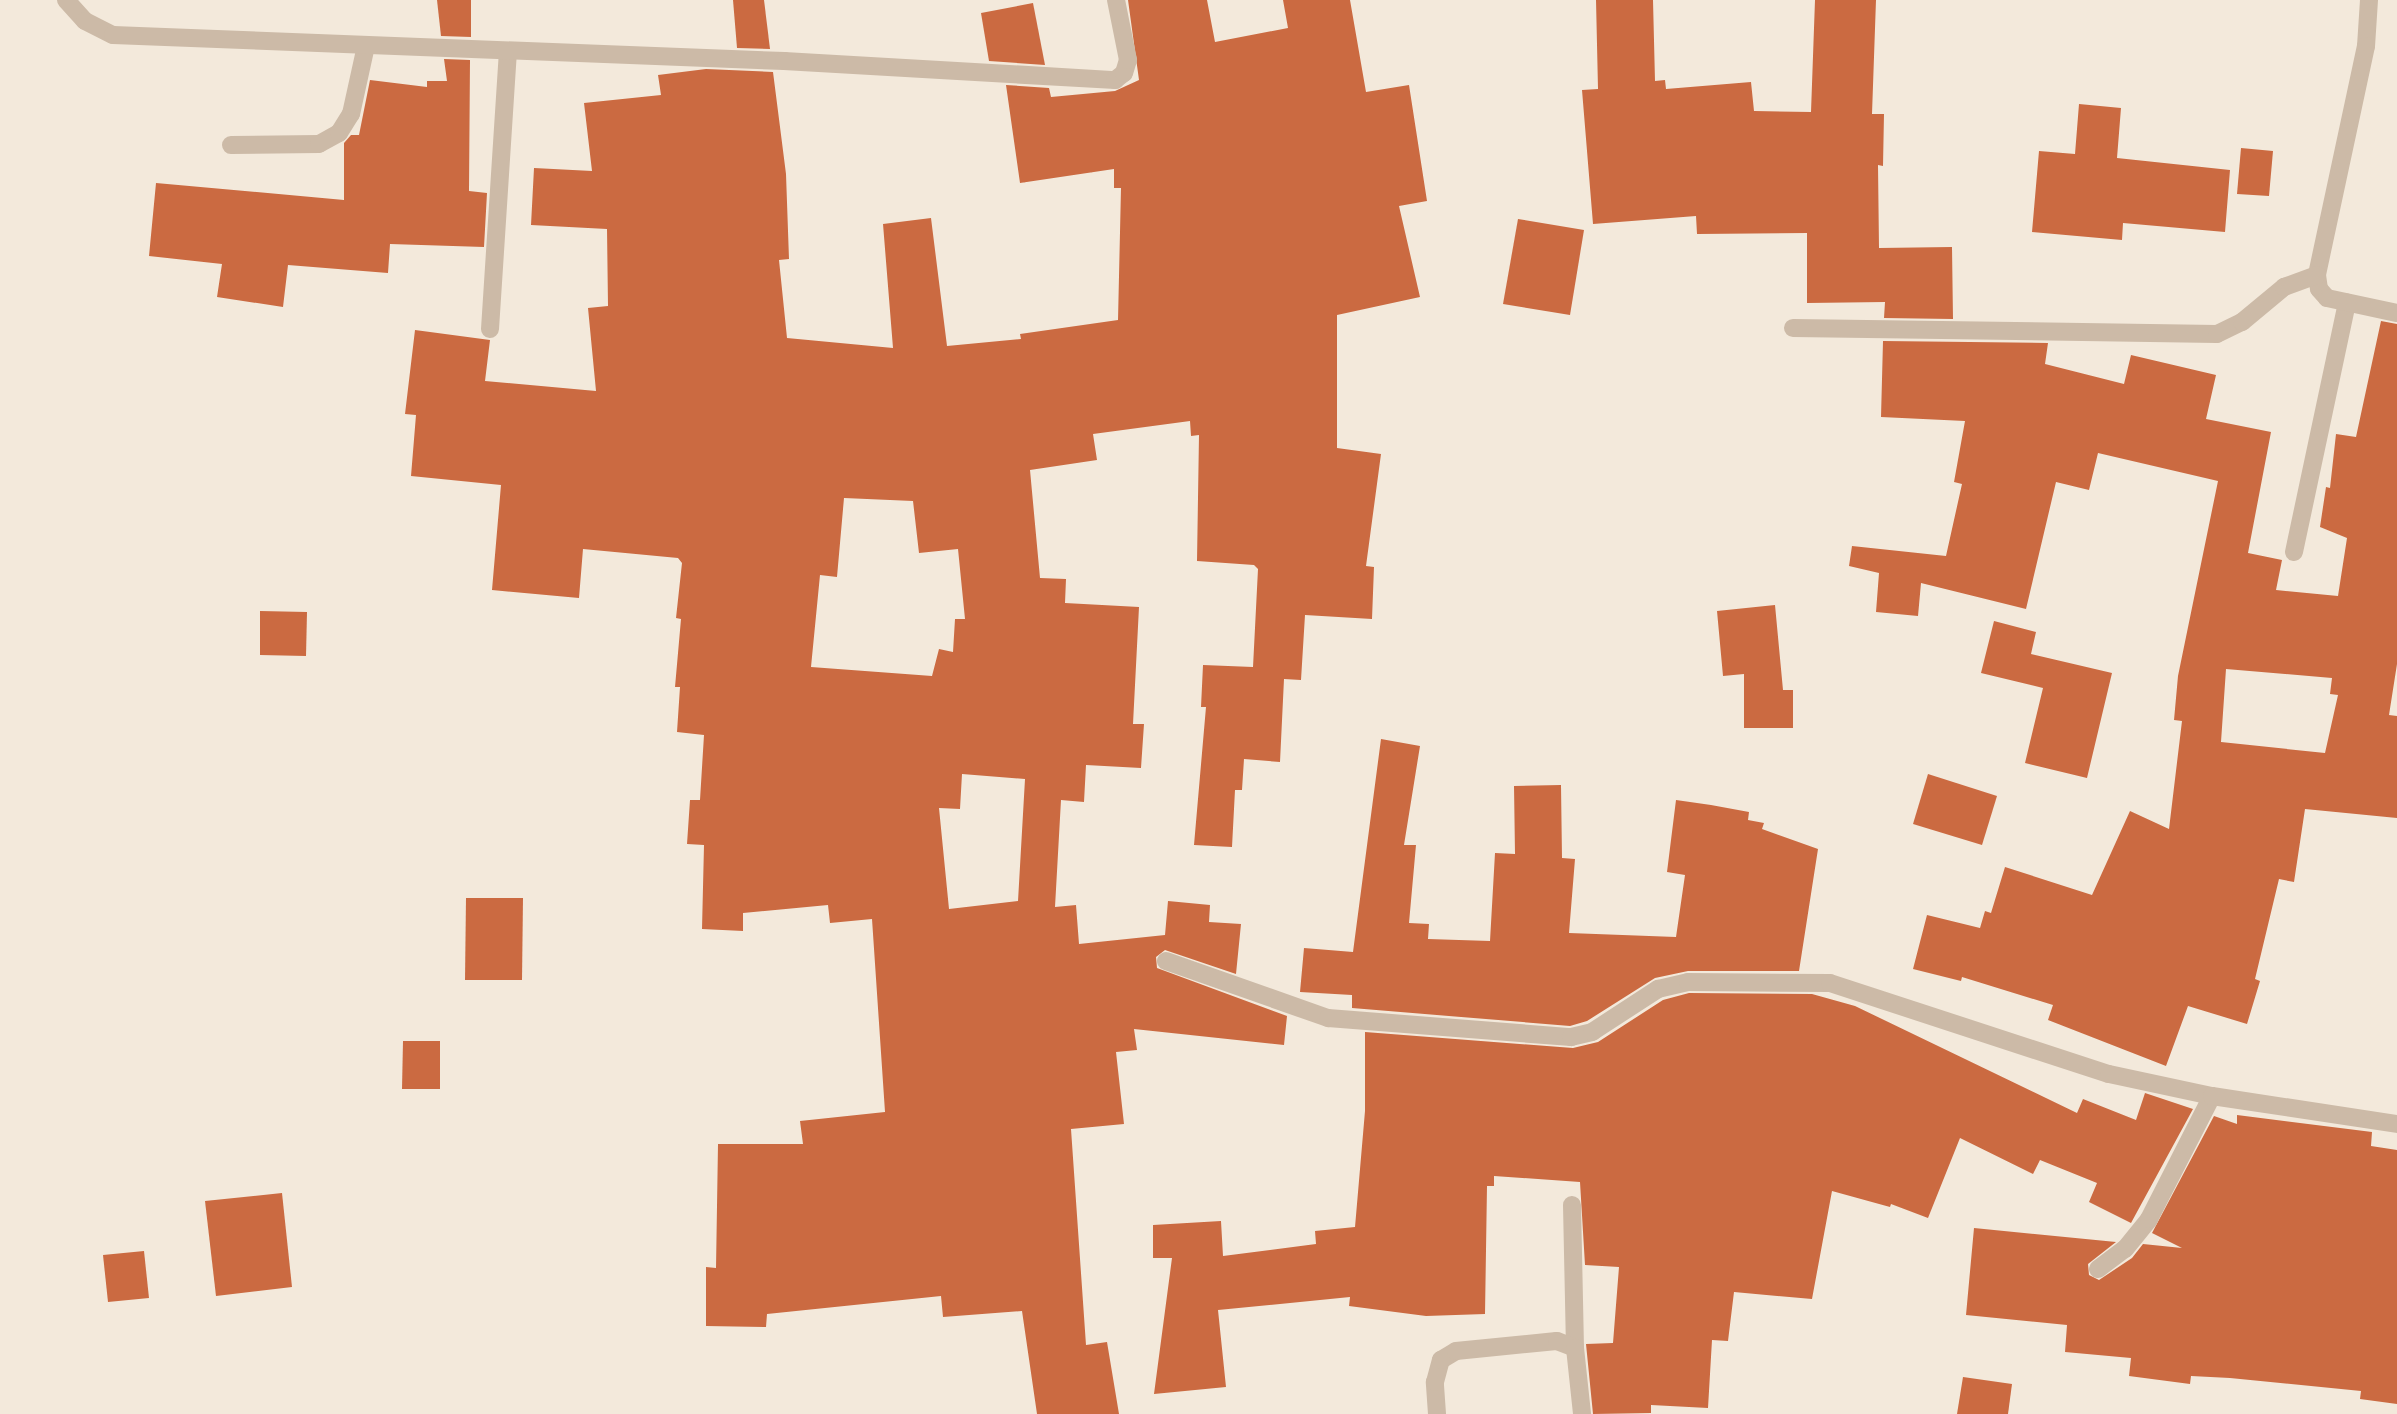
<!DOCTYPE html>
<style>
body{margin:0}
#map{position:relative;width:2397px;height:1414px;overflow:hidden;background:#f3e9db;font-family:"Archivo Narrow",sans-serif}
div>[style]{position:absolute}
.building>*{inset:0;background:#cb6a41}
.service>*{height:18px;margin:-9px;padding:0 9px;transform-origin:9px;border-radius:9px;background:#ccbaa7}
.minor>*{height:18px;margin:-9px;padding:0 9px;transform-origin:9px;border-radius:9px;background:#ccbaa7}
span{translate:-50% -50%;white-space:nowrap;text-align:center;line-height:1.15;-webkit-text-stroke:7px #faf3e8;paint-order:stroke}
</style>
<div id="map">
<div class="building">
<i style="clip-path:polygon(437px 0,471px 0,471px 37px,441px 36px)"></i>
<i style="clip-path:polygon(733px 0,764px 0,770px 49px,737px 48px)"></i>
<i style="clip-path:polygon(evenodd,1128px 0,1207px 0,1215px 42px,1288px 28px,1283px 0,1350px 0,1366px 92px,1409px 85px,1427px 201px,1399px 206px,1420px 297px,1337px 315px,1337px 448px,1381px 454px,1366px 566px,1374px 567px,1372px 619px,1305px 615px,1301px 680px,1284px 679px,1280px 762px,1244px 759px,1242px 790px,1235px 790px,1232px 847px,1194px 845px,1206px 707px,1201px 707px,1203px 665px,1253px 667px,1258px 569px,1254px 565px,1197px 561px,1199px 435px,1191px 436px,1190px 421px,1093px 434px,1097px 460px,1030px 470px,1040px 578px,1066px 579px,1065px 603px,1139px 607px,1133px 724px,1144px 724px,1141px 768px,1086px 765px,1084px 802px,1061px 800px,1055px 907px,1076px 905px,1079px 944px,1165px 935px,1168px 901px,1210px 905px,1209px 922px,1241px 924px,1236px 974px,1165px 950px,1156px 957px,1157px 968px,1287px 1016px,1284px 1045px,1134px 1029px,1137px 1050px,1116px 1052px,1124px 1124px,1071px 1129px,1086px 1345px,1107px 1342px,1119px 1414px,1037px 1414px,1022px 1311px,943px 1317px,941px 1296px,767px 1314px,766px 1327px,706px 1326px,706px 1267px,716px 1268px,718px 1144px,803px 1144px,800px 1121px,885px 1112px,872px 919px,830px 923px,828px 905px,743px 913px,743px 931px,702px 929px,704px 845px,687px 844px,690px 800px,700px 800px,704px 735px,677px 732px,680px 687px,675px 687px,681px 619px,676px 618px,682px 563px,678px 558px,583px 549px,579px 598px,492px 590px,501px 485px,411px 476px,416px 415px,405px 414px,415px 330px,490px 340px,485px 381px,596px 391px,588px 308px,608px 306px,607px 229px,531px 225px,534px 168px,592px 171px,584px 103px,661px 95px,658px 75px,706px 69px,773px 72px,786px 174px,789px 259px,779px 260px,787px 338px,893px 348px,883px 224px,931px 218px,947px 346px,1021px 339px,1020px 334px,1118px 320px,1121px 188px,1114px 188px,1114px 169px,1020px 183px,1006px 85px,1049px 88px,1051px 97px,1115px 91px,1139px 80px,1128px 0,844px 498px,913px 501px,919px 553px,958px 549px,965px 619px,955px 619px,953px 652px,939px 649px,932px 676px,811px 667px,820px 575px,837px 577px,844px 498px,1128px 0,962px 774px,1025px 779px,1018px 901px,949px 909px,939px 808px,960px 809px,962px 774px)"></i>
<i style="clip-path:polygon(1596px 0,1653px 0,1655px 81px,1665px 80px,1666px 89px,1751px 82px,1754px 111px,1811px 112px,1815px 0,1876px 0,1872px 114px,1884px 114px,1883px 166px,1878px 165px,1879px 248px,1952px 247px,1953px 319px,1884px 318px,1885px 302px,1807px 303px,1807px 233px,1697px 234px,1696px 216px,1593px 224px,1582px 90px,1598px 89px)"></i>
<i style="clip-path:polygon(1033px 3px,1045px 65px,989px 61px,981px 13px)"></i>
<i style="clip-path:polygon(444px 59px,470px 60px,469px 191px,487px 193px,484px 247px,390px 244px,388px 273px,288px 265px,283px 307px,217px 297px,222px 264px,149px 256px,156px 183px,344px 200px,344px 143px,351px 135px,359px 135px,370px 80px,427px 87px,427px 81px,447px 81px)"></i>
<i style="clip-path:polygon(2079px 104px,2121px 108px,2117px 158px,2230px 170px,2225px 232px,2123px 223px,2122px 240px,2032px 232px,2039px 151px,2075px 154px)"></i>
<i style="clip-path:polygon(2241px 148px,2273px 151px,2269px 196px,2237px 194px)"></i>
<i style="clip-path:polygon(1518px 219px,1584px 230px,1570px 315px,1503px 304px)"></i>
<i style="clip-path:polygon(evenodd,2381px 321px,2397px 324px,2397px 664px,2389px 715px,2397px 716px,2397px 818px,2305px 809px,2294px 882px,2279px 879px,2255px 979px,2260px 981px,2247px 1024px,2188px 1006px,2166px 1066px,2048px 1020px,2053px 1005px,1962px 977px,1961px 981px,1913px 969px,1927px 915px,1980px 928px,1985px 911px,1991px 913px,2005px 867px,2092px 895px,2130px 811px,2169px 829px,2182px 721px,2174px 720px,2178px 676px,2218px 481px,2098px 453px,2089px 490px,2056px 482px,2026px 609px,1921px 583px,1918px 616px,1876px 612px,1879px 573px,1849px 566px,1852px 546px,1946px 556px,1962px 484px,1954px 482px,1965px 421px,1881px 417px,1883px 341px,2048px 343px,2045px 364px,2124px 384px,2131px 355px,2216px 375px,2206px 419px,2271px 432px,2248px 553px,2282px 560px,2276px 590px,2338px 596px,2347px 538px,2320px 527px,2326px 487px,2330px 488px,2336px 434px,2356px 437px,2381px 321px,2226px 669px,2332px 678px,2330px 694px,2338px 695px,2325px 753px,2221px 742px,2226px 669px)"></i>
<i style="clip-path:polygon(1775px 605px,1783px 690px,1793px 690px,1793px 728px,1744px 728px,1744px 674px,1723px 676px,1717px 611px)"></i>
<i style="clip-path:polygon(260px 611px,307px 612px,306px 656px,260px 655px)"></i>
<i style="clip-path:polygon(1994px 621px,2036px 632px,2031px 654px,2112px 673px,2087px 778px,2025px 763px,2043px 688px,1981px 673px)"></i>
<i style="clip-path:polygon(1381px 739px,1420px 746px,1404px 845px,1416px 845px,1409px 923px,1429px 924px,1428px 939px,1490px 941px,1495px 853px,1515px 854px,1514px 786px,1561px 785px,1562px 858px,1575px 859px,1569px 933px,1676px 937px,1685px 875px,1667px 872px,1676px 800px,1711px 805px,1749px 812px,1748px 820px,1764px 823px,1762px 829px,1818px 849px,1799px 971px,1688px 971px,1655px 978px,1587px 1021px,1570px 1026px,1352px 1008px,1352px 995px,1300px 992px,1304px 948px,1353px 952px)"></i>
<i style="clip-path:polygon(1928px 774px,1997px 796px,1982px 845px,1913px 824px)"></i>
<i style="clip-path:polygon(466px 898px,523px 898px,522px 980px,465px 980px)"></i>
<i style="clip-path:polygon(1689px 993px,1812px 994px,1855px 1006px,2077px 1113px,2083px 1099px,2136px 1120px,2145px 1093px,2193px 1109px,2131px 1223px,2089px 1202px,2097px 1183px,2040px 1160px,2033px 1174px,1960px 1138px,1928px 1218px,1891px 1204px,1890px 1207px,1832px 1191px,1812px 1299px,1734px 1292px,1728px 1341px,1712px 1340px,1708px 1408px,1651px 1405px,1651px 1413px,1593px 1414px,1586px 1344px,1613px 1343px,1619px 1267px,1585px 1265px,1580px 1182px,1494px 1176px,1494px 1186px,1487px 1186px,1485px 1314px,1426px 1316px,1349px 1306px,1350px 1297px,1218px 1310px,1226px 1387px,1154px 1394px,1172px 1258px,1153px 1258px,1153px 1225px,1221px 1221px,1223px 1256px,1316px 1244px,1315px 1231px,1355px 1227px,1365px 1111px,1365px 1032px,1573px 1048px,1598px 1042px,1663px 1000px)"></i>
<i style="clip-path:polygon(403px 1041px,440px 1041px,440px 1089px,402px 1089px)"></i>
<i style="clip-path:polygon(2237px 1115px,2372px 1132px,2371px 1146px,2397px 1150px,2397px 1404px,2360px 1399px,2361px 1391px,2230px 1378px,2191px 1376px,2190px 1384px,2129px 1376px,2131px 1358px,2065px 1352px,2067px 1325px,1966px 1315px,1974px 1228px,2116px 1242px,2088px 1264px,2089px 1275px,2099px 1280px,2132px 1258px,2143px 1244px,2182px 1248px,2152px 1233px,2214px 1116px,2237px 1124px)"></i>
<i style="clip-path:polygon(282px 1193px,292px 1287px,216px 1296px,205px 1201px)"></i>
<i style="clip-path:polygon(144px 1251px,149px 1298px,108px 1302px,103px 1255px)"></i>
<i style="clip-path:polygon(1963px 1377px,2012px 1384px,2008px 1414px,1957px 1414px)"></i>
</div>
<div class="service">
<i style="left:231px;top:145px;width:88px;rotate:-0.7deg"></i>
<i style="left:319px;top:144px;width:23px;rotate:-29deg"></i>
<i style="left:339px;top:133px;width:22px;rotate:-58deg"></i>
<i style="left:351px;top:114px;width:70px;rotate:-77.6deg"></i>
<i style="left:490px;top:329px;width:278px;rotate:-86.3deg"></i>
<i style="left:2294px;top:552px;width:255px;rotate:-78deg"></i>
<i style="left:2098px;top:1269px;width:34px;rotate:-37deg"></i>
<i style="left:2125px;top:1249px;width:38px;rotate:-51deg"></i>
<i style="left:2149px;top:1219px;width:138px;rotate:-62.9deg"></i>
</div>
<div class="minor">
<i style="left:66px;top:0;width:28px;rotate:48deg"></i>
<i style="left:85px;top:21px;width:31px;rotate:27deg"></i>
<i style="left:113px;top:35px;width:672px;rotate:2.22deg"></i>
<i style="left:784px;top:61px;width:332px;rotate:3.3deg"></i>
<i style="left:1115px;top:80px;width:11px;rotate:-38deg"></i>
<i style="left:1124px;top:73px;width:14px;rotate:-73deg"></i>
<i style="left:1128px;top:60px;width:61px;rotate:-101.3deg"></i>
<i style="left:2369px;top:0;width:46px;rotate:93.7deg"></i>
<i style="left:2366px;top:46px;width:234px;rotate:102.1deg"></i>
<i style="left:2317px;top:275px;width:14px;rotate:82deg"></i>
<i style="left:2319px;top:289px;width:12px;rotate:48deg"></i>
<i style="left:2327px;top:298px;width:72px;rotate:12.1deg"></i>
<i style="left:1793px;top:328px;width:424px;rotate:0.8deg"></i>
<i style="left:2217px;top:334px;width:28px;rotate:-26deg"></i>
<i style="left:2242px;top:322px;width:55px;rotate:-39.8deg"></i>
<i style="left:2284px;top:287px;width:35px;rotate:-20deg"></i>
<i style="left:1166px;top:961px;width:172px;rotate:19.4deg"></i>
<i style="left:1328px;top:1018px;width:244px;rotate:4.5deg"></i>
<i style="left:1571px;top:1037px;width:22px;rotate:-13deg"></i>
<i style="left:1592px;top:1032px;width:79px;rotate:-33.1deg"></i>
<i style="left:1658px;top:989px;width:31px;rotate:-13deg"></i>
<i style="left:1688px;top:982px;width:142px;rotate:0.4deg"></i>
<i style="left:1830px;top:983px;width:293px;rotate:18.1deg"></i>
<i style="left:2109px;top:1074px;width:105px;rotate:12.1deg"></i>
<i style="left:2212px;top:1096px;width:187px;rotate:8.6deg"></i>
<i style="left:1572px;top:1205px;width:143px;rotate:88.8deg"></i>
<i style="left:1437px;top:1414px;width:32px;rotate:-94deg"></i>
<i style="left:1435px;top:1382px;width:23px;rotate:-75deg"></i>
<i style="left:1441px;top:1360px;width:17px;rotate:-31deg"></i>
<i style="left:1456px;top:1351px;width:101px;rotate:-5.7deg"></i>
<i style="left:1557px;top:1341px;width:19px;rotate:21deg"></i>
<i style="left:1575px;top:1348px;width:66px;rotate:83.9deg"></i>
</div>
</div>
